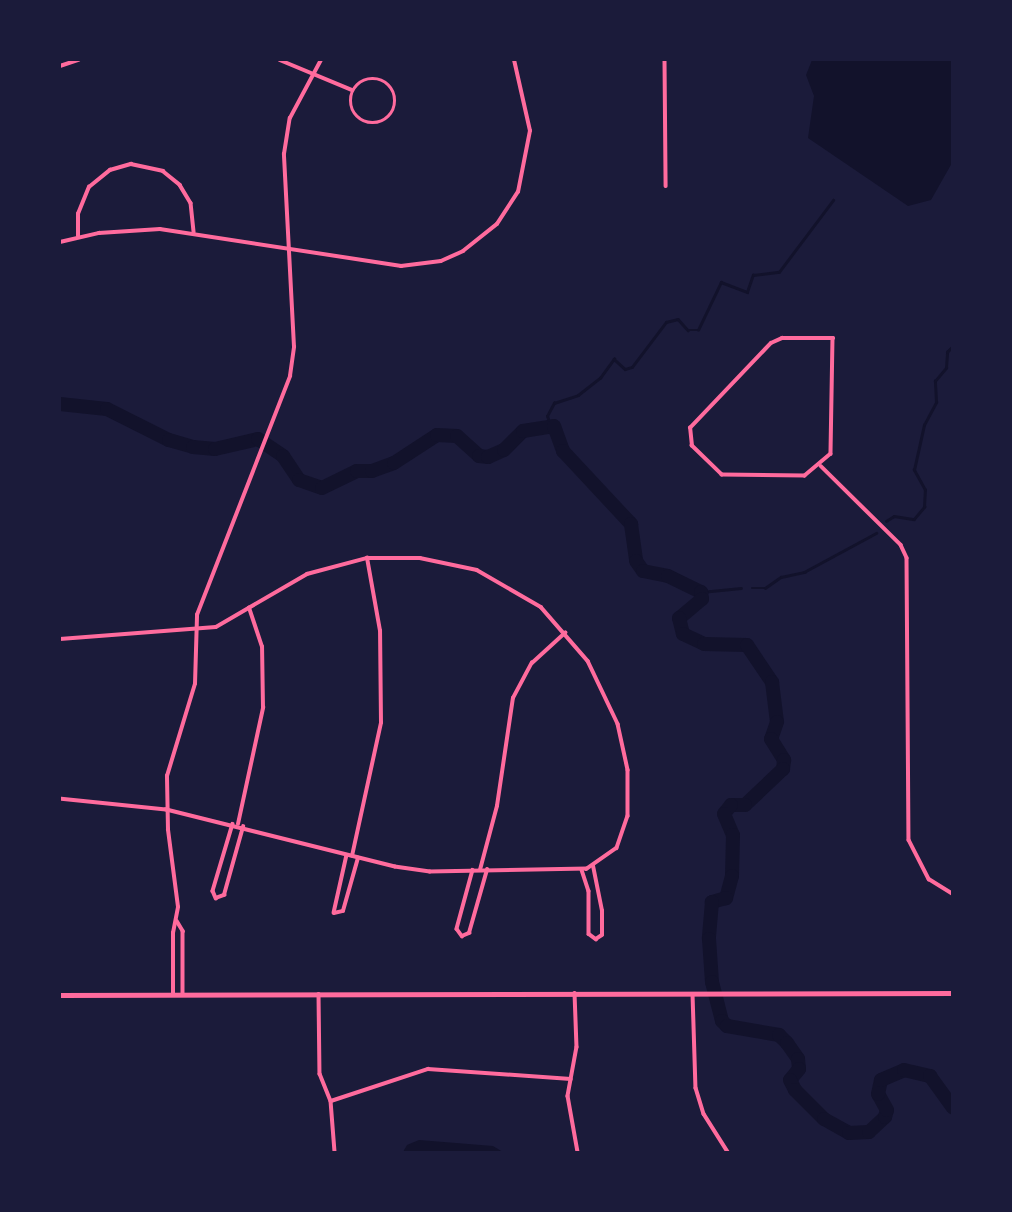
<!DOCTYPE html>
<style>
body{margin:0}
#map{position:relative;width:1012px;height:1212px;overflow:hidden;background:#1b1b3a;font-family:Mulish,sans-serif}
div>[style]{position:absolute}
.water>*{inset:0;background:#12122b}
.stream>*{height:2.5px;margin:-1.25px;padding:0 1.25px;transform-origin:1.25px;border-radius:1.25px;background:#12122b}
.river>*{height:14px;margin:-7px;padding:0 7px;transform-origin:7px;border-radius:7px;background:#12122b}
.minor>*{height:3.5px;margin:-1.75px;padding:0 1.75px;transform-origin:1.75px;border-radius:1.75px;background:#ff6b9d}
.minor>.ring{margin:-1.75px;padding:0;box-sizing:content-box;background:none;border:3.5px solid #ff6b9d;border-radius:50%}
.tertiary>*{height:4.5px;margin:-2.25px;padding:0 2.25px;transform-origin:2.25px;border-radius:2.25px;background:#ff6b9d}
span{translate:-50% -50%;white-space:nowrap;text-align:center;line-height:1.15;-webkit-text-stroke:7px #1b1b3a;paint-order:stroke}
.frame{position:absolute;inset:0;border:61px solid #1b1b3a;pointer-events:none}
</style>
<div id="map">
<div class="water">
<i style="clip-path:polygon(812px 60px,952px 60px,952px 163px,931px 200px,908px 206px,808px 138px,814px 96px,806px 75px)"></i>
<i style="clip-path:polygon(419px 1140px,493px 1146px,503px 1152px,403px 1152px,407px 1145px)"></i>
</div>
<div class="stream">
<i style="left:953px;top:326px;width:8px;rotate:90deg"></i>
<i style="left:550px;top:425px;width:9px;rotate:-108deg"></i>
<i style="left:547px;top:416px;width:15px;rotate:-62deg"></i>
<i style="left:554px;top:403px;width:25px;rotate:-18deg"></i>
<i style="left:578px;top:395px;width:28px;rotate:-38deg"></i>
<i style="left:600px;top:378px;width:24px;rotate:-54deg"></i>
<i style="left:614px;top:359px;width:15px;rotate:42deg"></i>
<i style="left:625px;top:369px;width:7px;rotate:-16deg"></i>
<i style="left:632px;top:367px;width:56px;rotate:-52.9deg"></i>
<i style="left:666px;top:322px;width:12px;rotate:-14deg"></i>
<i style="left:678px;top:319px;width:15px;rotate:48deg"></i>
<i style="left:688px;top:330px;width:10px"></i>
<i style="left:698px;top:330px;width:53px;rotate:-64.4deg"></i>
<i style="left:721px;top:282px;width:28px;rotate:21deg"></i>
<i style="left:747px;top:292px;width:18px;rotate:-71deg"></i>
<i style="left:753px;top:275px;width:26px;rotate:-7deg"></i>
<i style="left:779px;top:272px;width:90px;rotate:-53.1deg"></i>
<i style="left:886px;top:521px;width:9px;rotate:-32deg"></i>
<i style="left:894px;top:516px;width:20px;rotate:9deg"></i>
<i style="left:914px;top:519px;width:16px;rotate:-50deg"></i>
<i style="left:924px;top:507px;width:17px;rotate:-87deg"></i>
<i style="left:925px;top:490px;width:23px;rotate:-119deg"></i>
<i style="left:914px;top:470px;width:46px;rotate:-77.5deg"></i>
<i style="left:924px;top:425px;width:26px;rotate:-62deg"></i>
<i style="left:936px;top:402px;width:21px;rotate:-93deg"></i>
<i style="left:935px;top:381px;width:17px;rotate:-50deg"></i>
<i style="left:946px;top:368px;width:16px;rotate:-86deg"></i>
<i style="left:947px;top:352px;width:8px;rotate:-45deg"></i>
<i style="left:752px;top:588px;width:13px"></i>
<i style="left:765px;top:588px;width:19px;rotate:-35deg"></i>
<i style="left:781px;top:577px;width:24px;rotate:-12deg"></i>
<i style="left:804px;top:572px;width:82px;rotate:-28.4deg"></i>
<i style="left:701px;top:592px;width:40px;rotate:-5.7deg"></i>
</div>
<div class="river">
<i style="left:60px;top:404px;width:47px;rotate:6.1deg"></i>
<i style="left:107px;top:409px;width:69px;rotate:26.6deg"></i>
<i style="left:169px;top:440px;width:25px;rotate:16deg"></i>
<i style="left:193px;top:447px;width:22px;rotate:5deg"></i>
<i style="left:215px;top:449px;width:44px;rotate:-13.1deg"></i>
<i style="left:258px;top:439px;width:30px;rotate:34deg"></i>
<i style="left:283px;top:456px;width:29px;rotate:56deg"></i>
<i style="left:299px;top:480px;width:24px;rotate:19deg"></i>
<i style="left:322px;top:488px;width:39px;rotate:-26deg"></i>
<i style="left:357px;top:471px;width:15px"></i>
<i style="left:372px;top:471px;width:23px;rotate:-20deg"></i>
<i style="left:394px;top:463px;width:51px;rotate:-33.1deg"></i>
<i style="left:437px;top:435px;width:20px;rotate:3deg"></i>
<i style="left:457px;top:436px;width:30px;rotate:42deg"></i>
<i style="left:479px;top:456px;width:9px;rotate:6deg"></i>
<i style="left:488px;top:457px;width:17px;rotate:-24deg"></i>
<i style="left:504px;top:450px;width:27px;rotate:-45deg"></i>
<i style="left:523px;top:431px;width:31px;rotate:-9deg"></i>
<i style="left:554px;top:426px;width:27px;rotate:70deg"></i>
<i style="left:563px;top:451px;width:100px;rotate:47deg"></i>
<i style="left:631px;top:524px;width:37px;rotate:82deg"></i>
<i style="left:636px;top:561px;width:12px;rotate:55deg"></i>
<i style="left:643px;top:571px;width:25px;rotate:11deg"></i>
<i style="left:668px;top:576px;width:37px;rotate:26deg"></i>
<i style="left:701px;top:592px;width:7px;rotate:82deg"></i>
<i style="left:702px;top:599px;width:30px;rotate:140deg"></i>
<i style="left:679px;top:618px;width:16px;rotate:76deg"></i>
<i style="left:683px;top:634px;width:23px;rotate:25deg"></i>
<i style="left:704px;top:644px;width:43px;rotate:1.3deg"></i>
<i style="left:747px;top:645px;width:45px;rotate:56deg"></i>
<i style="left:772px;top:682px;width:40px;rotate:82.9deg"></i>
<i style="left:777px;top:722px;width:18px;rotate:109deg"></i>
<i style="left:771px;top:739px;width:25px;rotate:58deg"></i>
<i style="left:784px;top:760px;width:9px;rotate:96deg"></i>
<i style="left:783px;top:769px;width:52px;rotate:136.5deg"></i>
<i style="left:745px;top:805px;width:14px;rotate:180deg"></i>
<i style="left:731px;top:805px;width:11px;rotate:128deg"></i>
<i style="left:724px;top:814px;width:23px;rotate:67deg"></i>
<i style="left:733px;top:835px;width:41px;rotate:91.4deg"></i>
<i style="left:732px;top:876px;width:23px;rotate:105deg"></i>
<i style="left:726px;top:898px;width:15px;rotate:164deg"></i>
<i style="left:712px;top:902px;width:37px;rotate:95deg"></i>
<i style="left:709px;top:939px;width:43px;rotate:86deg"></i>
<i style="left:712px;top:982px;width:40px;rotate:75.6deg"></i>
<i style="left:722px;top:1021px;width:7px;rotate:45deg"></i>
<i style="left:727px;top:1026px;width:53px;rotate:9.8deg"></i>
<i style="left:779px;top:1035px;width:11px;rotate:45deg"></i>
<i style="left:787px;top:1043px;width:19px;rotate:55deg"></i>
<i style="left:798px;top:1059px;width:10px;rotate:84deg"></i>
<i style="left:799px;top:1069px;width:14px;rotate:129deg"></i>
<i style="left:790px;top:1080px;width:11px;rotate:63deg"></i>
<i style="left:795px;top:1090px;width:41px;rotate:45deg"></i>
<i style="left:824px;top:1119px;width:29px;rotate:29deg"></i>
<i style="left:849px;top:1133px;width:20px;rotate:-3deg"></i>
<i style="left:869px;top:1132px;width:22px;rotate:-43deg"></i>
<i style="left:885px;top:1117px;width:7px;rotate:-74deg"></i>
<i style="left:887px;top:1110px;width:18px;rotate:-119deg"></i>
<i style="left:878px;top:1094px;width:14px;rotate:-78deg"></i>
<i style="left:881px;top:1080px;width:25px;rotate:-23deg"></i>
<i style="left:904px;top:1070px;width:27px;rotate:13deg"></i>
<i style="left:930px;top:1076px;width:39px;rotate:54deg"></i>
</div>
<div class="minor">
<i style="left:280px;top:60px;width:78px;rotate:22.6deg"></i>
<i style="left:665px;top:60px;width:126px;rotate:89.5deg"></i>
<i style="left:60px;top:66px;width:19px;rotate:-18deg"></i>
<i class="ring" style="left:351px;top:79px;width:40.5px;height:40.5px"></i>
<i style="left:78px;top:236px;width:22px;rotate:-90deg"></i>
<i style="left:78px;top:214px;width:29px;rotate:-68deg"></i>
<i style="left:89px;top:187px;width:27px;rotate:-39deg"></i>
<i style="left:110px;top:170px;width:22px;rotate:-16deg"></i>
<i style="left:131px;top:164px;width:33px;rotate:12deg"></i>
<i style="left:163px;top:171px;width:22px;rotate:39deg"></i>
<i style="left:180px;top:185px;width:21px;rotate:59deg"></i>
<i style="left:191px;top:203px;width:29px;rotate:84deg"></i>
<i style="left:60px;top:242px;width:40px;rotate:-13deg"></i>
<i style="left:99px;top:233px;width:61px;rotate:-3.8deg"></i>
<i style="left:160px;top:229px;width:244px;rotate:8.7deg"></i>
<i style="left:401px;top:266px;width:40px;rotate:-7.1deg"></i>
<i style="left:441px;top:261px;width:24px;rotate:-24deg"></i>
<i style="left:463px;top:251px;width:43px;rotate:-38.5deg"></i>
<i style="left:497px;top:224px;width:38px;rotate:-57deg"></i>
<i style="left:518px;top:192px;width:62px;rotate:-78.9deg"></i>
<i style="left:530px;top:131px;width:73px;rotate:-102.7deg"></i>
<i style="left:782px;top:338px;width:51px"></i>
<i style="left:833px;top:338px;width:116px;rotate:91deg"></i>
<i style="left:831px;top:454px;width:34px;rotate:140deg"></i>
<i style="left:805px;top:476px;width:83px;rotate:-179.3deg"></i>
<i style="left:722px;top:475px;width:42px;rotate:-136deg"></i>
<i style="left:692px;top:446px;width:18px;rotate:-96deg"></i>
<i style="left:690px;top:428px;width:117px;rotate:-46.4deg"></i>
<i style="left:771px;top:343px;width:12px;rotate:-24deg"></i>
<i style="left:821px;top:466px;width:112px;rotate:44.6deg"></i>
<i style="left:901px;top:545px;width:14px;rotate:65deg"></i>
<i style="left:907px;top:558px;width:282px;rotate:89.6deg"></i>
<i style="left:909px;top:840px;width:44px;rotate:62.9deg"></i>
<i style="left:929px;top:879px;width:28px;rotate:32deg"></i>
<i style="left:60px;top:639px;width:156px;rotate:-4.4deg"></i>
<i style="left:216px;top:627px;width:105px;rotate:-30.2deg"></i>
<i style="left:307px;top:574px;width:62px;rotate:-14.9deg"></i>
<i style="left:367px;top:558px;width:53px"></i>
<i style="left:420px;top:558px;width:58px;rotate:11.9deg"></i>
<i style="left:477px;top:570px;width:74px;rotate:30deg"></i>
<i style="left:541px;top:607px;width:72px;rotate:49deg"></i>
<i style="left:588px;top:661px;width:70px;rotate:64.5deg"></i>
<i style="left:618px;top:724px;width:47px;rotate:77.7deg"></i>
<i style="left:628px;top:770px;width:46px;rotate:90deg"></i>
<i style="left:628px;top:816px;width:34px;rotate:109deg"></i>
<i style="left:617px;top:848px;width:37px;rotate:145deg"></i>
<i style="left:587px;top:869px;width:157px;rotate:178.9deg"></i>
<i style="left:430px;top:872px;width:35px;rotate:-172deg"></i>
<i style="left:395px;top:867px;width:236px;rotate:-166deg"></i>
<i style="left:166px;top:810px;width:107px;rotate:-174.1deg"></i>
<i style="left:233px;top:824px;width:70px;rotate:106.6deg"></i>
<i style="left:213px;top:891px;width:8px;rotate:67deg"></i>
<i style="left:216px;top:898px;width:9px;rotate:-21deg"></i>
<i style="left:224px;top:895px;width:71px;rotate:-74.4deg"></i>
<i style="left:238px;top:824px;width:119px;rotate:-77.8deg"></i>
<i style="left:263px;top:708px;width:61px;rotate:-90.9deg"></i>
<i style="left:262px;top:647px;width:41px;rotate:-108.4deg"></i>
<i style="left:347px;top:855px;width:59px;rotate:102.6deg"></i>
<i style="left:334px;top:913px;width:9px;rotate:-13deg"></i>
<i style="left:343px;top:911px;width:55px;rotate:-74.2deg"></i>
<i style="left:352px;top:856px;width:136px;rotate:-77.7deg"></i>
<i style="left:381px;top:723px;width:92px;rotate:-90.6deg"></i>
<i style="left:380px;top:631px;width:74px;rotate:-100.1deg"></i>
<i style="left:473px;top:870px;width:61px;rotate:105.2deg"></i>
<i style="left:457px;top:929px;width:9px;rotate:54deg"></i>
<i style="left:462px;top:936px;width:8px;rotate:-23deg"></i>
<i style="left:469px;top:933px;width:66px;rotate:-74.1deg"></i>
<i style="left:480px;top:870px;width:66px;rotate:-75.1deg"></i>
<i style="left:497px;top:806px;width:109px;rotate:-81.6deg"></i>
<i style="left:513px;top:698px;width:40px;rotate:-62deg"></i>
<i style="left:532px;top:663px;width:45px;rotate:-42.3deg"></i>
<i style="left:582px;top:870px;width:22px;rotate:72deg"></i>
<i style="left:589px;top:891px;width:43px;rotate:90deg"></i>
<i style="left:589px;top:934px;width:9px;rotate:36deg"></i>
<i style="left:596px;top:939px;width:7px;rotate:-34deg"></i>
<i style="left:602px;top:935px;width:24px;rotate:-90deg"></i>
<i style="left:602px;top:911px;width:46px;rotate:-101.3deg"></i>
<i style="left:177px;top:921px;width:12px;rotate:59deg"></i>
<i style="left:183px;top:931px;width:63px;rotate:90deg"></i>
<i style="left:575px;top:993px;width:54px;rotate:87.9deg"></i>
<i style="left:577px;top:1047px;width:50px;rotate:100.4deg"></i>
<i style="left:568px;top:1096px;width:57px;rotate:79.9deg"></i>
<i style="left:173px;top:994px;width:61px;rotate:-90deg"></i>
<i style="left:173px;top:933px;width:26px;rotate:-79deg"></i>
<i style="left:178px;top:907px;width:78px;rotate:-97.4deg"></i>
<i style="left:168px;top:830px;width:54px;rotate:-91.1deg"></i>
<i style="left:167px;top:776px;width:96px;rotate:-73.1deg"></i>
<i style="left:195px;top:684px;width:69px;rotate:-88.3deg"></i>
<i style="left:197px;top:615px;width:256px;rotate:-68.7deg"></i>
<i style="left:290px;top:376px;width:29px;rotate:-82deg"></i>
<i style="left:294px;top:347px;width:193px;rotate:-93deg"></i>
<i style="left:284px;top:154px;width:36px;rotate:-81deg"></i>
<i style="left:290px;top:118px;width:66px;rotate:-61.9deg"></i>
<i style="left:319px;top:994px;width:80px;rotate:89.3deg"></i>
<i style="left:320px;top:1074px;width:29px;rotate:68deg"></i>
<i style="left:331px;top:1101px;width:51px;rotate:85.5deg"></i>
<i style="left:693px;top:994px;width:94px;rotate:88.2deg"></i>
<i style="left:696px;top:1088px;width:27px;rotate:73deg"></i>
<i style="left:704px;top:1114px;width:45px;rotate:57.7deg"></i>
<i style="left:331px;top:1101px;width:102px;rotate:-18.3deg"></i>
<i style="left:428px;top:1069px;width:143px;rotate:4deg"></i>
</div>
<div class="tertiary">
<i style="left:60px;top:995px;width:893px;rotate:-0.13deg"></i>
</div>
<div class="frame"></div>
</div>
